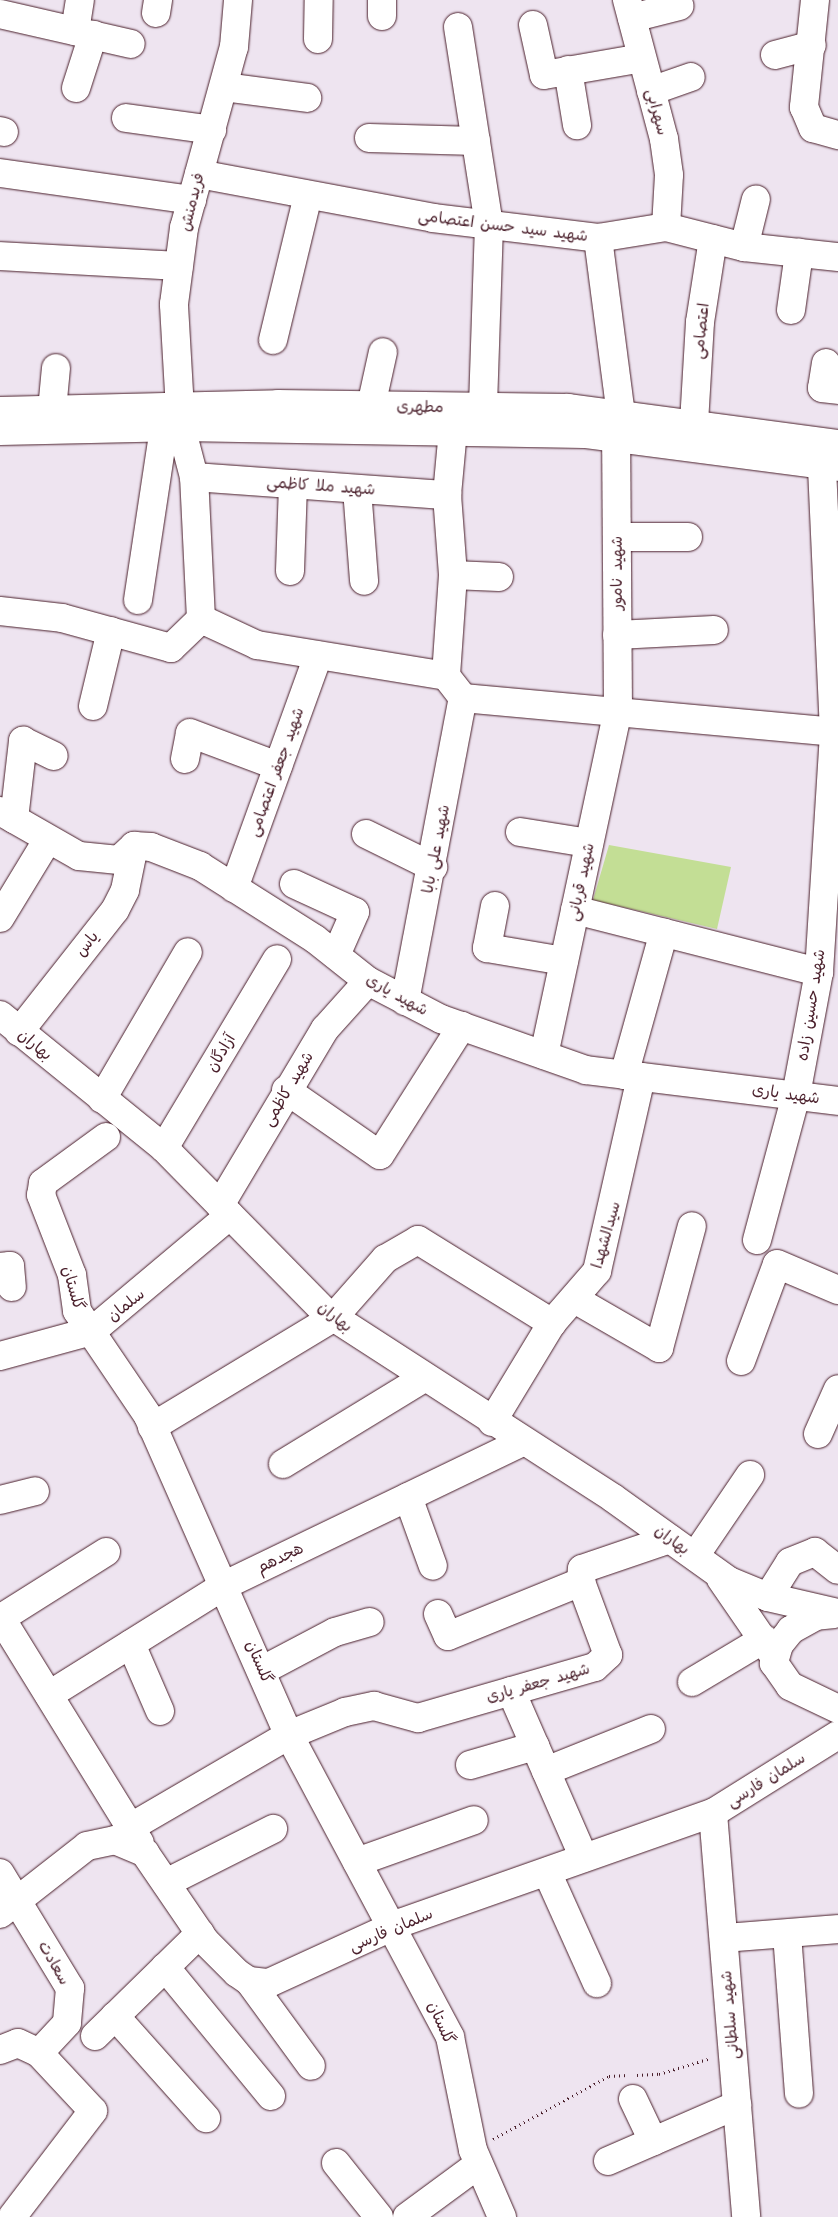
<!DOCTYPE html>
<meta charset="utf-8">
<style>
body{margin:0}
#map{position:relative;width:838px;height:2217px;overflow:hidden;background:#eee4f0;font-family:"Architects Daughter","Playpen Sans Arabic",sans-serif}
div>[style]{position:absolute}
.green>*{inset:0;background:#c3de95}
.path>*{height:3px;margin-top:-1.5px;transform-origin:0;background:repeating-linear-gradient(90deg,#4a1f2b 0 1px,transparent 0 5px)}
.roads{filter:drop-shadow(0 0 1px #4a1f2b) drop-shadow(0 0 1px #4a1f2b)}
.minor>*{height:28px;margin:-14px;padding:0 14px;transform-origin:14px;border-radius:14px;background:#fff}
.major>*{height:28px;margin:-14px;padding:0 14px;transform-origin:14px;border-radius:14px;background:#fff}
span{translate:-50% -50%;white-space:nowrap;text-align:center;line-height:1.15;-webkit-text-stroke:4.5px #fff;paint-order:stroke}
.street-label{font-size:16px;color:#4a1f2b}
</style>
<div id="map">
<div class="green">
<i style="clip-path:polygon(609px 845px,731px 867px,717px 929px,593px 900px)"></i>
</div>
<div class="path">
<i style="left:637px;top:2075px;width:22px;rotate:-3deg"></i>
<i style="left:659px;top:2074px;width:54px;rotate:-17.1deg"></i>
<i style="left:493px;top:2139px;width:132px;rotate:-28.5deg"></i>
<i style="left:609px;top:2076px;width:19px;rotate:-3deg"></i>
</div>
<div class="roads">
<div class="minor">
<i style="left:627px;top:0;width:144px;rotate:75.1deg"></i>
<i style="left:664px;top:139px;width:36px;rotate:82deg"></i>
<i style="left:669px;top:175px;width:52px;rotate:93.3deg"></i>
<i style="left:815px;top:0;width:108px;rotate:95.9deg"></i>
<i style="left:804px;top:107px;width:23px;rotate:67deg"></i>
<i style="left:813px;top:128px;width:26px;rotate:16deg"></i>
<i style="left:156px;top:13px;width:13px;rotate:-81deg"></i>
<i style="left:0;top:14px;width:134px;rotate:12.9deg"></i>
<i style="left:382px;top:16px;width:16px;rotate:-90deg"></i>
<i style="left:632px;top:18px;width:49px;rotate:-14.3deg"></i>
<i style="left:533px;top:25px;width:51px;rotate:77.6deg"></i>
<i style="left:544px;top:75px;width:99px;rotate:-9.8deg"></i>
<i style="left:458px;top:27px;width:200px;rotate:81.1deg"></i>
<i style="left:489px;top:225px;width:183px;rotate:91.9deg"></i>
<i style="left:75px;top:31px;width:31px;rotate:-81deg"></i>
<i style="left:318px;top:39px;width:39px;rotate:-89deg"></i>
<i style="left:775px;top:55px;width:38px;rotate:-15deg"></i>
<i style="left:568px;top:70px;width:56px;rotate:80.7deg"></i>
<i style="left:224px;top:87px;width:84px;rotate:7.5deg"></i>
<i style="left:76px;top:88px;width:56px;rotate:-72.2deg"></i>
<i style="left:651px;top:91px;width:42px;rotate:-19.3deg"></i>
<i style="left:126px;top:118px;width:87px;rotate:7.9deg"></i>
<i style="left:0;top:131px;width:4px;rotate:14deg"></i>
<i style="left:369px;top:138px;width:107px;rotate:1.6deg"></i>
<i style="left:0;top:173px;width:194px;rotate:8deg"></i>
<i style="left:199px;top:174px;width:238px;rotate:10.6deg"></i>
<i style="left:433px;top:218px;width:166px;rotate:6.9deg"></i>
<i style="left:598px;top:238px;width:69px;rotate:-9.2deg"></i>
<i style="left:666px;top:227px;width:81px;rotate:14.4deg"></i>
<i style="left:744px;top:247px;width:95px;rotate:6.1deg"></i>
<i style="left:598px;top:238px;width:177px;rotate:82.6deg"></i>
<i style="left:744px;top:247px;width:49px;rotate:-76deg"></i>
<i style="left:0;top:256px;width:179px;rotate:3.2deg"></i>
<i style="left:791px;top:310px;width:58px;rotate:-82deg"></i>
<i style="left:273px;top:340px;width:149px;rotate:-76.4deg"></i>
<i style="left:826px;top:363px;width:25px;rotate:99deg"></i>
<i style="left:822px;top:388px;width:16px;rotate:7deg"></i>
<i style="left:371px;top:406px;width:55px;rotate:-77.5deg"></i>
<i style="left:52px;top:410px;width:42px;rotate:-84.6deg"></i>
<i style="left:694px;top:423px;width:101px;rotate:-86.6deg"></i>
<i style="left:700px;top:322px;width:84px;rotate:-81.1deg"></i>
<i style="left:453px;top:430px;width:65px;rotate:95.3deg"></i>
<i style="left:447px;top:495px;width:80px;rotate:85.7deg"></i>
<i style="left:453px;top:575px;width:101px;rotate:94deg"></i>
<i style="left:446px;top:676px;width:28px;rotate:52deg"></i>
<i style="left:463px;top:698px;width:377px;rotate:5.2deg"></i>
<i style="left:194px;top:477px;width:254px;rotate:4.1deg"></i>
<i style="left:357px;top:489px;width:92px;rotate:85.6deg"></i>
<i style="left:617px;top:537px;width:71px"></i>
<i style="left:290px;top:571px;width:87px;rotate:-88deg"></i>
<i style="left:453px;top:575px;width:46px;rotate:2.5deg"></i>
<i style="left:138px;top:600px;width:174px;rotate:-81.4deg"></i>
<i style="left:0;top:611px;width:62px;rotate:6.4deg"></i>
<i style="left:62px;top:618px;width:113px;rotate:15.4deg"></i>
<i style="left:171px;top:648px;width:42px;rotate:-44deg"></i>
<i style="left:201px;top:619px;width:142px;rotate:-92.8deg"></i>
<i style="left:194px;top:477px;width:52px;rotate:-104.6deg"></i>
<i style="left:181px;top:427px;width:123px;rotate:-93.3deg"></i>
<i style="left:174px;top:304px;width:77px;rotate:-82.5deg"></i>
<i style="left:184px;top:228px;width:188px;rotate:-74.6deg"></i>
<i style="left:234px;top:47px;width:47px;rotate:-85.1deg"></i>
<i style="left:201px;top:619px;width:62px;rotate:24.9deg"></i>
<i style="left:257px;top:645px;width:192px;rotate:9.3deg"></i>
<i style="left:617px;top:635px;width:97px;rotate:-3deg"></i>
<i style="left:93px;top:706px;width:77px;rotate:-76.5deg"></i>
<i style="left:185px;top:759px;width:26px;rotate:-79deg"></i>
<i style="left:190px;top:733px;width:94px;rotate:20.6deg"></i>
<i style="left:0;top:811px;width:91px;rotate:29.7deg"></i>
<i style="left:79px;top:856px;width:40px;rotate:5.7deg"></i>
<i style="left:119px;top:860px;width:21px;rotate:-43deg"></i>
<i style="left:134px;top:846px;width:17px;rotate:3deg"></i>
<i style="left:151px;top:847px;width:53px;rotate:21.2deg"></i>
<i style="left:200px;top:866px;width:136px;rotate:32.4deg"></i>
<i style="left:315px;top:939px;width:68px;rotate:38.4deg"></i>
<i style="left:368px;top:981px;width:82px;rotate:27.5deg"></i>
<i style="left:441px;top:1019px;width:154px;rotate:19.4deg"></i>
<i style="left:586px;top:1070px;width:254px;rotate:7deg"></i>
<i style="left:14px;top:819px;width:79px;rotate:-83.4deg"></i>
<i style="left:23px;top:741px;width:34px;rotate:26deg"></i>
<i style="left:520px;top:832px;width:70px;rotate:9.1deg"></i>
<i style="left:366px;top:834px;width:75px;rotate:26.2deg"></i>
<i style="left:294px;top:884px;width:67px;rotate:24.7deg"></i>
<i style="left:355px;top:912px;width:47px;rotate:113.8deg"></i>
<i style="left:234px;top:888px;width:247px;rotate:-70.1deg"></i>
<i style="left:495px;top:906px;width:43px;rotate:100.8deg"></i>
<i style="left:487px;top:948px;width:78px;rotate:9.6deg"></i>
<i style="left:575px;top:910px;width:252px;rotate:14.3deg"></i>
<i style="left:0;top:918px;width:92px;rotate:-58.7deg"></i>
<i style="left:405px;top:1001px;width:309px;rotate:-79.2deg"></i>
<i style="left:0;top:1015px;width:211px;rotate:39deg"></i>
<i style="left:164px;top:1148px;width:228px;rotate:45.5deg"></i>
<i style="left:324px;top:1311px;width:344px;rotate:32.9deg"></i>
<i style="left:613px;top:1498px;width:143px;rotate:35.6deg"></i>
<i style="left:729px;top:1581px;width:42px;rotate:22.3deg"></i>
<i style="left:768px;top:1597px;width:72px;rotate:12.9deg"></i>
<i style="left:19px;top:1032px;width:155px;rotate:-51.8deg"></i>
<i style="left:115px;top:910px;width:22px;rotate:-63deg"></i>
<i style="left:125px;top:890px;width:45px;rotate:-78.4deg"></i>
<i style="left:544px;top:1055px;width:354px;rotate:-77.9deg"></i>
<i style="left:618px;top:709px;width:271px;rotate:-90.4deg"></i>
<i style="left:624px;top:1075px;width:148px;rotate:-74.4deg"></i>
<i style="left:286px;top:1090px;width:114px;rotate:34.7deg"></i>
<i style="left:380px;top:1155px;width:153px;rotate:-57.6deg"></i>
<i style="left:102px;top:1099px;width:170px;rotate:-59.7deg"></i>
<i style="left:106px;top:1137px;width:78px;rotate:143.9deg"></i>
<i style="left:43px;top:1183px;width:12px;rotate:99deg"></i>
<i style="left:41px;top:1195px;width:86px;rotate:68.8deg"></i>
<i style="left:72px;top:1275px;width:36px;rotate:82deg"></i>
<i style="left:77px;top:1311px;width:127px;rotate:55.9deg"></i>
<i style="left:148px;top:1416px;width:349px;rotate:66.2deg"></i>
<i style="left:289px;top:1735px;width:342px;rotate:61.9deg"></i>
<i style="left:450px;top:2037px;width:115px;rotate:78.5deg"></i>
<i style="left:473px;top:2150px;width:73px;rotate:66.6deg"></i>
<i style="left:164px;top:1148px;width:220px;rotate:-59.1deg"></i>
<i style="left:220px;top:1205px;width:205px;rotate:-59.2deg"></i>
<i style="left:325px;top:1029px;width:64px;rotate:-48.1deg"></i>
<i style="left:757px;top:1240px;width:150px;rotate:-74.9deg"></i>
<i style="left:796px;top:1095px;width:125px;rotate:-79.4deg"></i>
<i style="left:819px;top:972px;width:240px;rotate:-86.4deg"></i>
<i style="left:834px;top:732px;width:267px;rotate:-92.6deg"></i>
<i style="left:0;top:1267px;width:10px;rotate:-6deg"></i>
<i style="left:10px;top:1266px;width:21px;rotate:85deg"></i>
<i style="left:576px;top:1300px;width:96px;rotate:30deg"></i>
<i style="left:659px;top:1348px;width:126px;rotate:-74.9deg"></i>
<i style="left:0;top:1356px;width:95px;rotate:-15.2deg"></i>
<i style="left:92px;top:1331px;width:180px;rotate:-40deg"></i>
<i style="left:741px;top:1361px;width:103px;rotate:-69.6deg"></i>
<i style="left:777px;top:1264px;width:66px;rotate:23.1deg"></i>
<i style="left:492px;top:1422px;width:116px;rotate:-58.8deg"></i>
<i style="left:552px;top:1323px;width:69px;rotate:-49.1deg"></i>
<i style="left:597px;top:1271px;width:199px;rotate:-77.2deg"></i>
<i style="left:152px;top:1427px;width:211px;rotate:-31.1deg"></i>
<i style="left:333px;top:1318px;width:79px;rotate:-48.6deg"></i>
<i style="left:385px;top:1259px;width:38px;rotate:-30deg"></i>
<i style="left:418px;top:1240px;width:158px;rotate:31.8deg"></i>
<i style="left:818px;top:1434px;width:49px;rotate:-66deg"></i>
<i style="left:283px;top:1464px;width:163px;rotate:-31.4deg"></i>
<i style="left:408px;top:1497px;width:73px;rotate:70.1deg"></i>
<i style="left:0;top:1500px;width:36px;rotate:-14deg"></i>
<i style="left:106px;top:1552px;width:124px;rotate:147.8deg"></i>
<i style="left:1px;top:1618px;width:264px;rotate:58.3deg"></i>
<i style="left:695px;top:1556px;width:98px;rotate:-55.8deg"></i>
<i style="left:721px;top:1579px;width:93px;rotate:55.5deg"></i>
<i style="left:768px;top:1597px;width:41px;rotate:-57.8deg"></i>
<i style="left:790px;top:1562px;width:27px;rotate:-22deg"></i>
<i style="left:815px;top:1552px;width:29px;rotate:38deg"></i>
<i style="left:438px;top:1614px;width:24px;rotate:66deg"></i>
<i style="left:448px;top:1636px;width:144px;rotate:-22.1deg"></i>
<i style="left:834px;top:1614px;width:18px;rotate:174deg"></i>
<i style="left:816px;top:1616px;width:29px;rotate:151deg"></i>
<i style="left:791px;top:1630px;width:19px;rotate:129deg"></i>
<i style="left:779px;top:1645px;width:19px;rotate:106deg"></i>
<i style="left:774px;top:1663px;width:28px;rotate:55deg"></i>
<i style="left:790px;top:1686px;width:53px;rotate:25.6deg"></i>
<i style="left:131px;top:1644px;width:73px;rotate:66.6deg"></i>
<i style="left:263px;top:1670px;width:81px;rotate:-27.8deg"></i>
<i style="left:335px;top:1632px;width:36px;rotate:-16deg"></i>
<i style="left:692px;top:1682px;width:84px;rotate:-30.8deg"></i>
<i style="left:511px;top:1691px;width:182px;rotate:66.4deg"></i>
<i style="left:49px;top:1695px;width:208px;rotate:-32deg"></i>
<i style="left:225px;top:1585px;width:330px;rotate:-25.7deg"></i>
<i style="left:470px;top:1765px;width:68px;rotate:-16.3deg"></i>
<i style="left:546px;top:1771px;width:113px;rotate:-21.8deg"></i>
<i style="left:713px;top:1813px;width:405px;rotate:85.3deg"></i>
<i style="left:131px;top:1827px;width:183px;rotate:-30.2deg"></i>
<i style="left:289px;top:1735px;width:61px;rotate:-22.3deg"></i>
<i style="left:345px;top:1712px;width:30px;rotate:-12deg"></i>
<i style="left:374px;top:1706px;width:46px;rotate:15.3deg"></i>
<i style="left:418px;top:1718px;width:184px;rotate:-16.1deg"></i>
<i style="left:595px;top:1667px;width:18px;rotate:-43deg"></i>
<i style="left:608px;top:1655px;width:78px;rotate:-110.3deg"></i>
<i style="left:581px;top:1582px;width:13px;rotate:-86deg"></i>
<i style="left:582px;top:1569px;width:93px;rotate:-18.8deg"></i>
<i style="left:357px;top:1862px;width:124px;rotate:-19.7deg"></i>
<i style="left:547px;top:1872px;width:122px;rotate:65.8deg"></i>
<i style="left:0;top:1873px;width:135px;rotate:58.7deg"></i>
<i style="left:70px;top:1988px;width:35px;rotate:95deg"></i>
<i style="left:67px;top:2023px;width:41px;rotate:133deg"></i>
<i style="left:166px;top:1883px;width:120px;rotate:-26.8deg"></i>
<i style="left:0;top:1914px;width:110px;rotate:-38deg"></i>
<i style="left:87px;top:1846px;width:29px;rotate:-12deg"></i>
<i style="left:115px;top:1840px;width:33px;rotate:23deg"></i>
<i style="left:145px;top:1853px;width:107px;rotate:55.7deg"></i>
<i style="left:205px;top:1941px;width:45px;rotate:45deg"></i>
<i style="left:237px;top:1973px;width:14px;rotate:34deg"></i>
<i style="left:249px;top:1981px;width:20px;rotate:6deg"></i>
<i style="left:269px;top:1983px;width:144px;rotate:-24.6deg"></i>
<i style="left:400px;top:1923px;width:332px;rotate:-19.4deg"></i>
<i style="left:713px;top:1813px;width:147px;rotate:-32deg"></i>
<i style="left:787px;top:1934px;width:160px;rotate:85.7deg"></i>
<i style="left:724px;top:1938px;width:114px;rotate:-4.5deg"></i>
<i style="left:165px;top:1967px;width:167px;rotate:50.6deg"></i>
<i style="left:249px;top:1981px;width:105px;rotate:53.9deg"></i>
<i style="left:115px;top:2016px;width:137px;rotate:48.3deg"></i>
<i style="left:95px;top:2036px;width:147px;rotate:-44.4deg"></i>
<i style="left:0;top:2050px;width:19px;rotate:-21deg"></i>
<i style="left:18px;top:2043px;width:23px;rotate:25deg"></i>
<i style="left:39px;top:2053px;width:79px;rotate:47deg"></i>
<i style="left:93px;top:2111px;width:133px;rotate:127.4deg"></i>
<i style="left:633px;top:2099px;width:47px;rotate:64.5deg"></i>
<i style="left:608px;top:2161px;width:141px;rotate:-23.5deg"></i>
<i style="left:336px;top:2163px;width:69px;rotate:51.5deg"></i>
<i style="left:407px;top:2217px;width:89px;rotate:-36.4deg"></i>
</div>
<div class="major">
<i style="left:0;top:411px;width:278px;rotate:-1.4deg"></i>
<i style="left:278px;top:404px;width:290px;rotate:0.8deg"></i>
<i style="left:568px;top:408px;width:272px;rotate:7.6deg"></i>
<i style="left:0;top:431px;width:181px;rotate:-1.3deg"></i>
<i style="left:181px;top:427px;width:404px;rotate:1deg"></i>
<i style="left:585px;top:434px;width:255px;rotate:7.4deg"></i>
</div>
</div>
<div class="street-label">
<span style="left:657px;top:112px;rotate:75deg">سهرابی</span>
<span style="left:192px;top:202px;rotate:-76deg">فریدمنش</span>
<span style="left:503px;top:226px;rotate:7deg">شهید سید حسن اعتصامی</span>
<span style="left:701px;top:331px;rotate:-84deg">اعتصامی</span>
<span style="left:420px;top:407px;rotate:1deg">مطهری</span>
<span style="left:321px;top:486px;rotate:4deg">شهید ملا کاظمی</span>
<span style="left:617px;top:573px;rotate:-90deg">شهید نامور</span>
<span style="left:276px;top:772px;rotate:-70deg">شهید جعفر اعتصامی</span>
<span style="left:436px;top:849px;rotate:-79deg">شهید علی بابا</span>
<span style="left:581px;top:882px;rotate:-78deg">شهید قربانی</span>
<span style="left:87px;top:944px;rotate:-52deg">یاس</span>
<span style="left:397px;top:995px;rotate:29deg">شهید یاری</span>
<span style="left:811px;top:1005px;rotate:-81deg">شهید حسین زاده</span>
<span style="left:35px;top:1045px;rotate:40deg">بهاران</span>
<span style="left:221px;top:1053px;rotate:-59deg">آزادگان</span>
<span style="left:288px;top:1089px;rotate:-59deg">شهید کاظمی</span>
<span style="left:786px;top:1094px;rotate:8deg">شهید یاری</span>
<span style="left:606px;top:1235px;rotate:-74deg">سیدالشهدا</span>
<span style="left:73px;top:1288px;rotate:74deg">گلستان</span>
<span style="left:126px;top:1305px;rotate:-39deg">سلمان</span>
<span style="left:335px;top:1317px;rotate:38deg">بهاران</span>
<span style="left:672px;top:1540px;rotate:36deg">بهاران</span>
<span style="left:280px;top:1558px;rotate:-26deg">هجدهم</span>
<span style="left:259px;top:1662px;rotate:67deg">گلستان</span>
<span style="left:538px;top:1683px;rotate:-16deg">شهید جعفر یاری</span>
<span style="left:766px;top:1780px;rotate:-32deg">سلمان فارسی</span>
<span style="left:391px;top:1930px;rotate:-23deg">سلمان فارسی</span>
<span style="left:54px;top:1963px;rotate:60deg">سعادت</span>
<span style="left:730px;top:2015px;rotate:-95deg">شهید سلطانی</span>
<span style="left:441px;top:2023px;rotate:66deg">گلستان</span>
</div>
</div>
